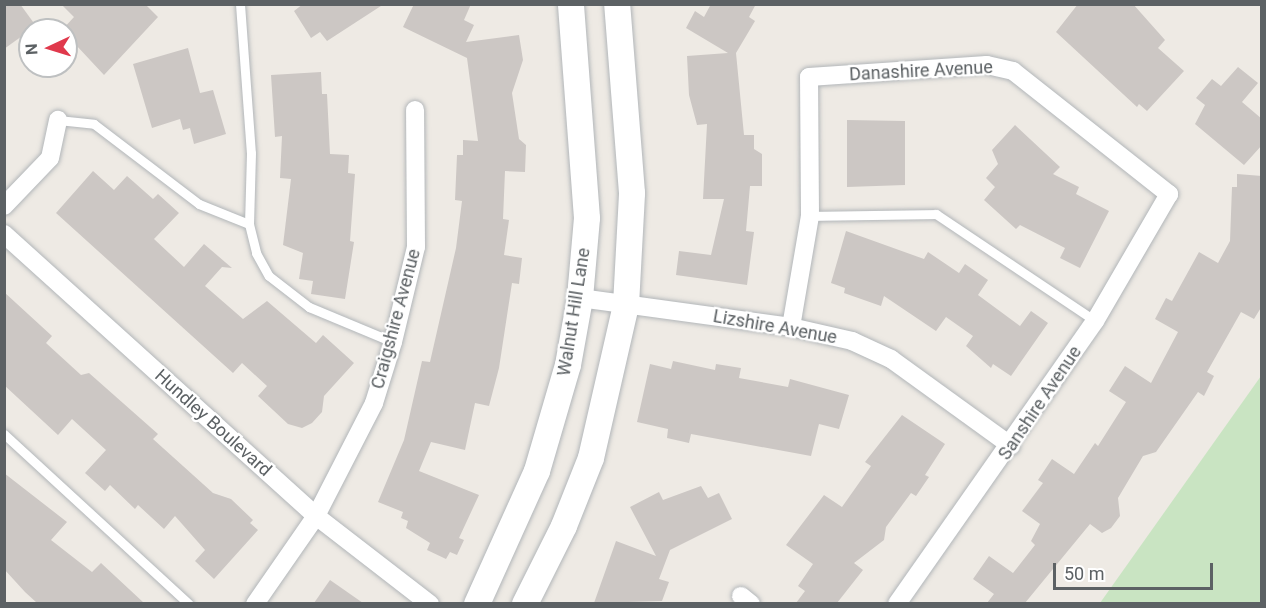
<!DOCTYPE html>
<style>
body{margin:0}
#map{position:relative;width:1266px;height:608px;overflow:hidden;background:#eeeae4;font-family:Roboto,sans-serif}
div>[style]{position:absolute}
.green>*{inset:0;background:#c9e4c2}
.building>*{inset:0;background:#ccc7c4}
.roads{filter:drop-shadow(0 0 2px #b2b6b9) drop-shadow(0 0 2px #b2b6b9)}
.lane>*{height:9px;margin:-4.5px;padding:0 4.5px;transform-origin:4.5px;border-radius:4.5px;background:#fff}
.street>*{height:18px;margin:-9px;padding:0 9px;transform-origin:9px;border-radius:9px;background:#fff}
.secondary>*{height:26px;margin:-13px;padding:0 13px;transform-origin:13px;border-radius:13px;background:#fff}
span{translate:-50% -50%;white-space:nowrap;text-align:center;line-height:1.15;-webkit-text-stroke:4.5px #fff;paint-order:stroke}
.street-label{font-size:18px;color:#5c6164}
.frame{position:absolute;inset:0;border:6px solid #5c6164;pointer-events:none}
.north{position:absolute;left:18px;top:18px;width:60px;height:60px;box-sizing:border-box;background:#fff;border:2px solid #bec0c1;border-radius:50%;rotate:266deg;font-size:16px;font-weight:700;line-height:24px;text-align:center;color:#5c6164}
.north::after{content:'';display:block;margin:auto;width:21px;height:27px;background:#e0394c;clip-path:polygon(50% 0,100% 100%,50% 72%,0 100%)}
.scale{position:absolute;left:1053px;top:563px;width:160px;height:27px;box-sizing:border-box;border:3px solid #5c6164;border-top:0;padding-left:8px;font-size:18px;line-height:21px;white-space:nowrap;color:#5c6164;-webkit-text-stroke:4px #fff;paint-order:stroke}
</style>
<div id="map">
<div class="green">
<i style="clip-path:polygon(1261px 376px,1261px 603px,1100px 603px)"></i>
</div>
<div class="building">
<i style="clip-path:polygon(4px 4px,20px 4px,36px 26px,4px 49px)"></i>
<i style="clip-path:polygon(61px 4px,145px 4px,158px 17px,104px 75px,62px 30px,74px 17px)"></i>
<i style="clip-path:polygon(303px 4px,384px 4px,327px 41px,320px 32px,311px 38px,294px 11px)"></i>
<i style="clip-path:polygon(414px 4px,471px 4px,464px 20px,474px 25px,466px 42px,519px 35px,523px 60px,512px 93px,519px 139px,526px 145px,525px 172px,505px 171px,503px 219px,509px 220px,504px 255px,522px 258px,519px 284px,512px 283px,499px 368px,489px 406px,475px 403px,465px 450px,431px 442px,419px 471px,479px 495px,459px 538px,464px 540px,457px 555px,450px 552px,446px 559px,427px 550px,430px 543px,406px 528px,408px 521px,401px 518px,403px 512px,378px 502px,404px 440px,422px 361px,430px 362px,456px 248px,462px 201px,455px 200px,457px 155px,463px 155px,463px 140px,478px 141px,467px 58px,403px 27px)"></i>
<i style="clip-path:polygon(711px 4px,756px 4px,749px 17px,755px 21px,736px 53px,744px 135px,754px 135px,754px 149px,762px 154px,762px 186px,750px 186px,746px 231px,754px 232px,747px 285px,676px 275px,679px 251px,711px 255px,724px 199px,703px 199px,707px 124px,697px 125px,689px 95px,687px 56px,728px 53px,686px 28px,695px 11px,704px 17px)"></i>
<i style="clip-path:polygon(1078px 4px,1133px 4px,1165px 40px,1158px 48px,1184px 71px,1147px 111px,1139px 104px,1137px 107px,1056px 32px)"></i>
<i style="clip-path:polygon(188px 48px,200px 93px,213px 90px,226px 134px,194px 144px,190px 128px,183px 130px,180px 119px,152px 128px,133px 64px)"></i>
<i style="clip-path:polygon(1238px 67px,1258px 83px,1242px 102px,1262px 119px,1262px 145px,1244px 165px,1195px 124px,1205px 105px,1196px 98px,1212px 79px,1221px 86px)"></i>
<i style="clip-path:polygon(321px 72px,322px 94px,327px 94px,330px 154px,349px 155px,348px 173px,355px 174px,350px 241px,354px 242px,345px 299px,311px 294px,313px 281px,299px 279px,303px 253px,283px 245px,291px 179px,280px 178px,282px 136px,275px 137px,271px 75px)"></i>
<i style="clip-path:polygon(847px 120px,905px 121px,905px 185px,847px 187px)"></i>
<i style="clip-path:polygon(1015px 125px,1060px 167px,1053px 174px,1079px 187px,1076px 194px,1109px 211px,1080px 268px,1060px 258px,1065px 248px,1020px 225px,1016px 229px,984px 200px,995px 187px,986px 178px,998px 164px,992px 150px)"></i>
<i style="clip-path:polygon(93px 171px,114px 190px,127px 176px,153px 199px,158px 194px,179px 213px,154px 239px,184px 267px,204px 244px,232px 268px,222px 267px,205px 286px,243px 319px,267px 301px,316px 343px,323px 335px,354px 363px,324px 396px,322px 412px,312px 423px,302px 428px,288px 424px,258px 396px,267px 386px,242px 363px,233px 373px,56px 213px)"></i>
<i style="clip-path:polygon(1237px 174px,1262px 176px,1262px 306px,1254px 319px,1241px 312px,1207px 372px,1214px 376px,1204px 396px,1198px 392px,1156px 452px,1143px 456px,1118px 498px,1120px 516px,1111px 528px,1102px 533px,1090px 524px,1025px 603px,987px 603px,994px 594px,973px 579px,989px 556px,1013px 573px,1035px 545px,1031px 541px,1040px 524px,1022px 511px,1043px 483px,1038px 480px,1052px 459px,1074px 474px,1095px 443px,1098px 446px,1126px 402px,1109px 391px,1125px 366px,1151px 383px,1178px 332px,1155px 319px,1166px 298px,1172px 301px,1199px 252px,1218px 263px,1230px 241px,1232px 187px,1237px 187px)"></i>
<i style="clip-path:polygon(846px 231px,924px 259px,928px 252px,959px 273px,965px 264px,988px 280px,978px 295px,1020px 326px,1031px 311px,1048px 323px,1011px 376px,993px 364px,991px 368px,966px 346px,973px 336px,946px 317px,936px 331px,884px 296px,881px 306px,844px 293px,845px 288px,831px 283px)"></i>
<i style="clip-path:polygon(4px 292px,52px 336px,46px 343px,81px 375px,89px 373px,158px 434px,153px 439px,213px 493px,231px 499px,253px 520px,250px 523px,258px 530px,214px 579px,195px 561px,205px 550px,175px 516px,164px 529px,138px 505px,135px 509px,110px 485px,105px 491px,85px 473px,106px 450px,72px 419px,58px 435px,4px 385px)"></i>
<i style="clip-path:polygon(673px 361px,715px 370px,716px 364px,741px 368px,739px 378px,788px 387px,790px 379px,849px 395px,839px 429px,819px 424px,811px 456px,691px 434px,689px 443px,667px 438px,668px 429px,637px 422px,650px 364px,671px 369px)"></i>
<i style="clip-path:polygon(902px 415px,945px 444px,925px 475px,929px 477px,916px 496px,911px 493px,886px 527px,884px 540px,854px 563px,863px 570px,837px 603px,796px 603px,805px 591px,798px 586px,813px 564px,786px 545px,824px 495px,842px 507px,871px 466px,865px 462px)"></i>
<i style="clip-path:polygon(4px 473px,67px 522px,51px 540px,92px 572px,101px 563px,144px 603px,37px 603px,25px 592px,4px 569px)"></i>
<i style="clip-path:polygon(701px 486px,708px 498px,719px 493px,732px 519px,670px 550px,659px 579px,669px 582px,662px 601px,594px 603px,616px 541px,656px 556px,630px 507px,659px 492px,663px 500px)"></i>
<i style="clip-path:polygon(330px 580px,363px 603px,314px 603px)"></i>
</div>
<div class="roads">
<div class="lane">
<i style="left:240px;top:4px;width:149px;rotate:85.8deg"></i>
<i style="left:251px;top:153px;width:71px;rotate:91.6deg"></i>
<i style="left:249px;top:224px;width:30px;rotate:76deg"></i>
<i style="left:256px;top:253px;width:26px;rotate:61deg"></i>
<i style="left:269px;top:276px;width:51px;rotate:37.8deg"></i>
<i style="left:309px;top:307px;width:91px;rotate:22.6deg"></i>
<i style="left:58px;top:120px;width:36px;rotate:6deg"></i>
<i style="left:94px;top:124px;width:132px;rotate:37.3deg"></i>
<i style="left:199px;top:204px;width:54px;rotate:21.8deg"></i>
<i style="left:810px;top:216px;width:126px;rotate:-0.9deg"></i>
<i style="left:936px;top:214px;width:192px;rotate:33.9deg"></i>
<i style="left:4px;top:434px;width:251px;rotate:42.6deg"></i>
</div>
<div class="street">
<i style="left:4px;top:206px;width:66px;rotate:-46.2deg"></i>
<i style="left:50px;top:158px;width:39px;rotate:-78deg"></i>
<i style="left:4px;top:234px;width:421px;rotate:42.1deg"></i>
<i style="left:316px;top:516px;width:144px;rotate:37.7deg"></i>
<i style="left:580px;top:298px;width:213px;rotate:7.8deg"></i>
<i style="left:791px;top:327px;width:63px;rotate:12.9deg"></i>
<i style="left:852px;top:341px;width:43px;rotate:24.8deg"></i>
<i style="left:891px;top:359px;width:148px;rotate:35.9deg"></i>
<i style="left:791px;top:327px;width:113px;rotate:-80.3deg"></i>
<i style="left:810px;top:216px;width:139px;rotate:-90.4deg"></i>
<i style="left:809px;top:77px;width:178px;rotate:-3.9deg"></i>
<i style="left:987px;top:65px;width:27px;rotate:13deg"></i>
<i style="left:1013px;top:71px;width:199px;rotate:38.3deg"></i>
<i style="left:1169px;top:194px;width:147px;rotate:120.2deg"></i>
<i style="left:1095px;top:321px;width:345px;rotate:125deg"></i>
<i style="left:741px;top:596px;width:13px;rotate:39deg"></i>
<i style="left:255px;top:604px;width:107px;rotate:-55.3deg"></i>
<i style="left:316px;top:516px;width:127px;rotate:-62.8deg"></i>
<i style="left:374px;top:403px;width:64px;rotate:-72.7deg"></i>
<i style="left:393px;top:342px;width:98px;rotate:-76.4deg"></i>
<i style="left:416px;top:247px;width:137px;rotate:-90.4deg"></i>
</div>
<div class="secondary">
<i style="left:477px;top:604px;width:146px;rotate:-65.7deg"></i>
<i style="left:537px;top:471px;width:110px;rotate:-73.7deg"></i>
<i style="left:568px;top:365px;width:68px;rotate:-79.8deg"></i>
<i style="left:580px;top:298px;width:80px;rotate:-85deg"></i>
<i style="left:587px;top:218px;width:215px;rotate:-94.3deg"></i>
<i style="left:525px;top:604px;width:87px;rotate:-63.4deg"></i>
<i style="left:564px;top:526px;width:73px;rotate:-68.3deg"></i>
<i style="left:591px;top:458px;width:157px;rotate:-77.1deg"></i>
<i style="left:626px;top:305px;width:112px;rotate:-86.9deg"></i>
<i style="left:632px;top:193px;width:190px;rotate:-94.5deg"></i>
</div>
</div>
<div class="street-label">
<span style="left:921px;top:71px;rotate:-3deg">Danashire Avenue</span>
<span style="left:574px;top:312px;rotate:-81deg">Walnut Hill Lane</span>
<span style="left:396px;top:319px;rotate:-75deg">Craigshire Avenue</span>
<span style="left:775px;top:327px;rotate:10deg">Lizshire Avenue</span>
<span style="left:1040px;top:403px;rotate:-56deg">Sanshire Avenue</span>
<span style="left:213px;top:423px;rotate:42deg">Hundley Boulevard</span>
</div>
<div class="frame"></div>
<div class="north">N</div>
<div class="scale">50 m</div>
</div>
